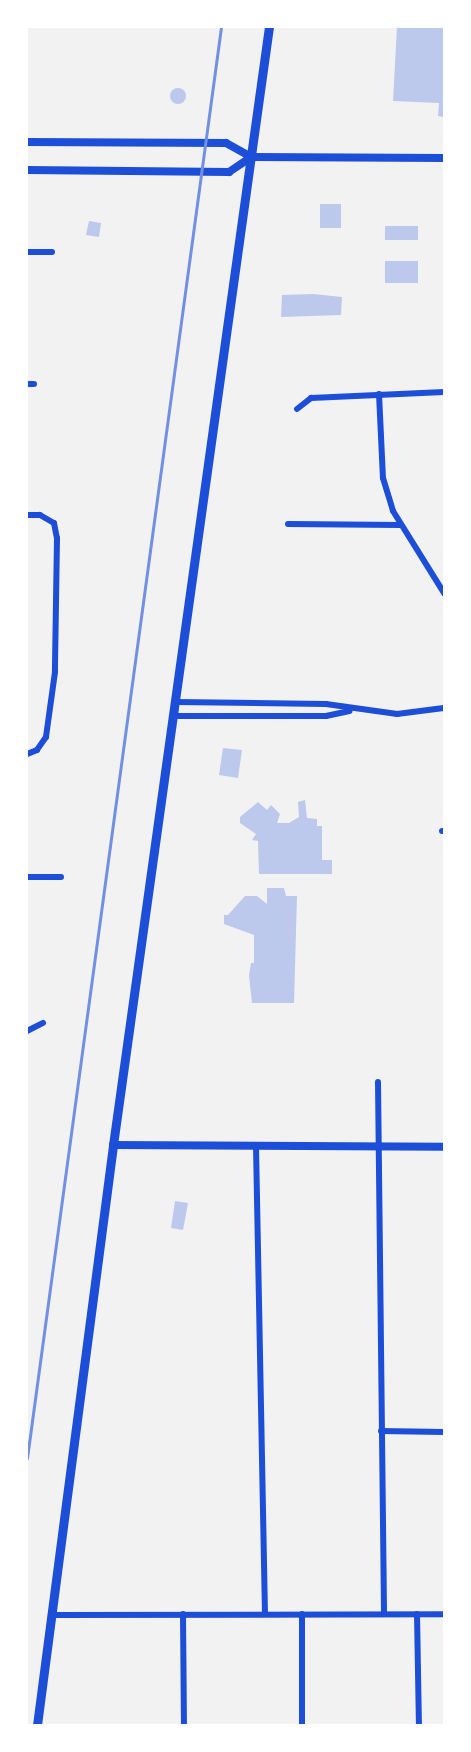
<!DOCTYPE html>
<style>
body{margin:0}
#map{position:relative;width:471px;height:1752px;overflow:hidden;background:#f2f2f2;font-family:Manrope,sans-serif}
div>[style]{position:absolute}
.building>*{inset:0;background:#bdc9ec}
.round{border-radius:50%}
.minor>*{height:6px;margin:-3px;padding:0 3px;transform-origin:3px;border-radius:3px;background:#1d4ed8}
.tertiary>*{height:8px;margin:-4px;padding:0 4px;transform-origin:4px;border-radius:4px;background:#1d4ed8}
.secondary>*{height:8px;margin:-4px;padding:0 4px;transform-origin:4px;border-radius:4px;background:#1d4ed8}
.primary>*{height:9px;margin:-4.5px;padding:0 4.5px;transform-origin:4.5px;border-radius:4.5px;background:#1d4ed8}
.rail>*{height:3px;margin:-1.5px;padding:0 1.5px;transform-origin:1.5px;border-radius:1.5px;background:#7290e2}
span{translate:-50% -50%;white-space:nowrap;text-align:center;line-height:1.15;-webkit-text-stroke:6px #fff;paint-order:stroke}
.frame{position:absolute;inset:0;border:28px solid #fff;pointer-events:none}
</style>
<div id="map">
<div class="building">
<i style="clip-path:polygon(397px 27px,444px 27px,444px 117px,438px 116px,439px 103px,393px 101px)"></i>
<i class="round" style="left:170px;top:88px;width:16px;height:16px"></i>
<i style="clip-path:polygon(320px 204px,341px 204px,341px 228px,320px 228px)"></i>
<i style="clip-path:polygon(89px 221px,101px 223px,99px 237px,86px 235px)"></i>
<i style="clip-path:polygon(385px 226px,418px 226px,418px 240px,385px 240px)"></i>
<i style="clip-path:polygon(385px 261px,418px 261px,418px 283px,385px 283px)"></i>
<i style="clip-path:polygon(313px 294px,342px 297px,341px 315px,281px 317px,282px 295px)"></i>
<i style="clip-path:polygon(223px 748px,242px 750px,238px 778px,219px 775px)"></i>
<i style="clip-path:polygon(305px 800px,307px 818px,317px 819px,317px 826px,322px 826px,322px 860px,332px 860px,332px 874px,259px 874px,258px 841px,252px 840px,256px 834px,240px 823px,240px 817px,258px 802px,267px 810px,271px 805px,280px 814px,277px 823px,289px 823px,299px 817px,298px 802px)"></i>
<i style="clip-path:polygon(267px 888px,284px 888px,286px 896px,297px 896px,294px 1003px,252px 1003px,249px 976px,251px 963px,254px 963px,254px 935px,224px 924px,224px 915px,228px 915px,245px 896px,257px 896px,267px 904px)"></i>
<i style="clip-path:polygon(175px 1201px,188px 1203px,183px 1230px,171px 1228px)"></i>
</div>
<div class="minor">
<i style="left:27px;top:252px;width:25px"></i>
<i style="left:27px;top:384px;width:7px"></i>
<i style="left:379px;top:394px;width:84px;rotate:87.3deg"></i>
<i style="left:383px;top:478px;width:34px;rotate:73deg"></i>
<i style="left:393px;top:511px;width:97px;rotate:58.1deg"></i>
<i style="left:297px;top:409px;width:18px;rotate:-38deg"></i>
<i style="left:311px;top:398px;width:133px;rotate:-2.6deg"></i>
<i style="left:27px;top:515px;width:13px"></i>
<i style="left:40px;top:515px;width:16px;rotate:30deg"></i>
<i style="left:54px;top:523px;width:15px;rotate:79deg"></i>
<i style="left:57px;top:538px;width:134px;rotate:90.9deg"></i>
<i style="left:55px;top:672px;width:66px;rotate:97.9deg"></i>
<i style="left:46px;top:737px;width:16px;rotate:125deg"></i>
<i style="left:37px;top:750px;width:11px;rotate:158deg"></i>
<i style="left:288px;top:524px;width:112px;rotate:0.5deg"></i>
<i style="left:176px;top:702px;width:150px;rotate:0.8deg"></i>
<i style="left:326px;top:704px;width:72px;rotate:8deg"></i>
<i style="left:397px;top:714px;width:47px;rotate:-7.3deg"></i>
<i style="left:174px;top:716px;width:152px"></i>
<i style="left:326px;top:716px;width:24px;rotate:-12deg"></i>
<i style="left:442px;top:831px;width:2px"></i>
<i style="left:27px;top:877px;width:34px"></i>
<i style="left:27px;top:1031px;width:18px;rotate:-27deg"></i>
<i style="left:378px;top:1082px;width:532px;rotate:89.35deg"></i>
<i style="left:256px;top:1146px;width:468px;rotate:88.9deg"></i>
<i style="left:381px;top:1431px;width:63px;rotate:0.9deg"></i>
<i style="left:183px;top:1614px;width:111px;rotate:89.5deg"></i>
<i style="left:302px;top:1614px;width:111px;rotate:90deg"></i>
<i style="left:417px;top:1614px;width:111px;rotate:89deg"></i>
<i style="left:52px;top:1615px;width:392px;rotate:-0.1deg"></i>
</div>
<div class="tertiary">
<i style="left:113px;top:1145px;width:331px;rotate:0.3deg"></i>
</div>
<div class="secondary">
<i style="left:27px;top:142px;width:199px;rotate:0.3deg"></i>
<i style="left:226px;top:143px;width:29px;rotate:29deg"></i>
<i style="left:251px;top:157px;width:193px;rotate:0.3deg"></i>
<i style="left:27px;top:170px;width:202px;rotate:0.6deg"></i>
<i style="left:229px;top:172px;width:27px;rotate:-34deg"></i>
</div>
<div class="primary">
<i style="left:37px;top:1725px;width:585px;rotate:-82.53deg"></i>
<i style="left:113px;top:1145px;width:1129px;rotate:-82.06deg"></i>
</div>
<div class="rail">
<i style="left:27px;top:1458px;width:1444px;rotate:-82.28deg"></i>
</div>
<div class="frame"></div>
</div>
